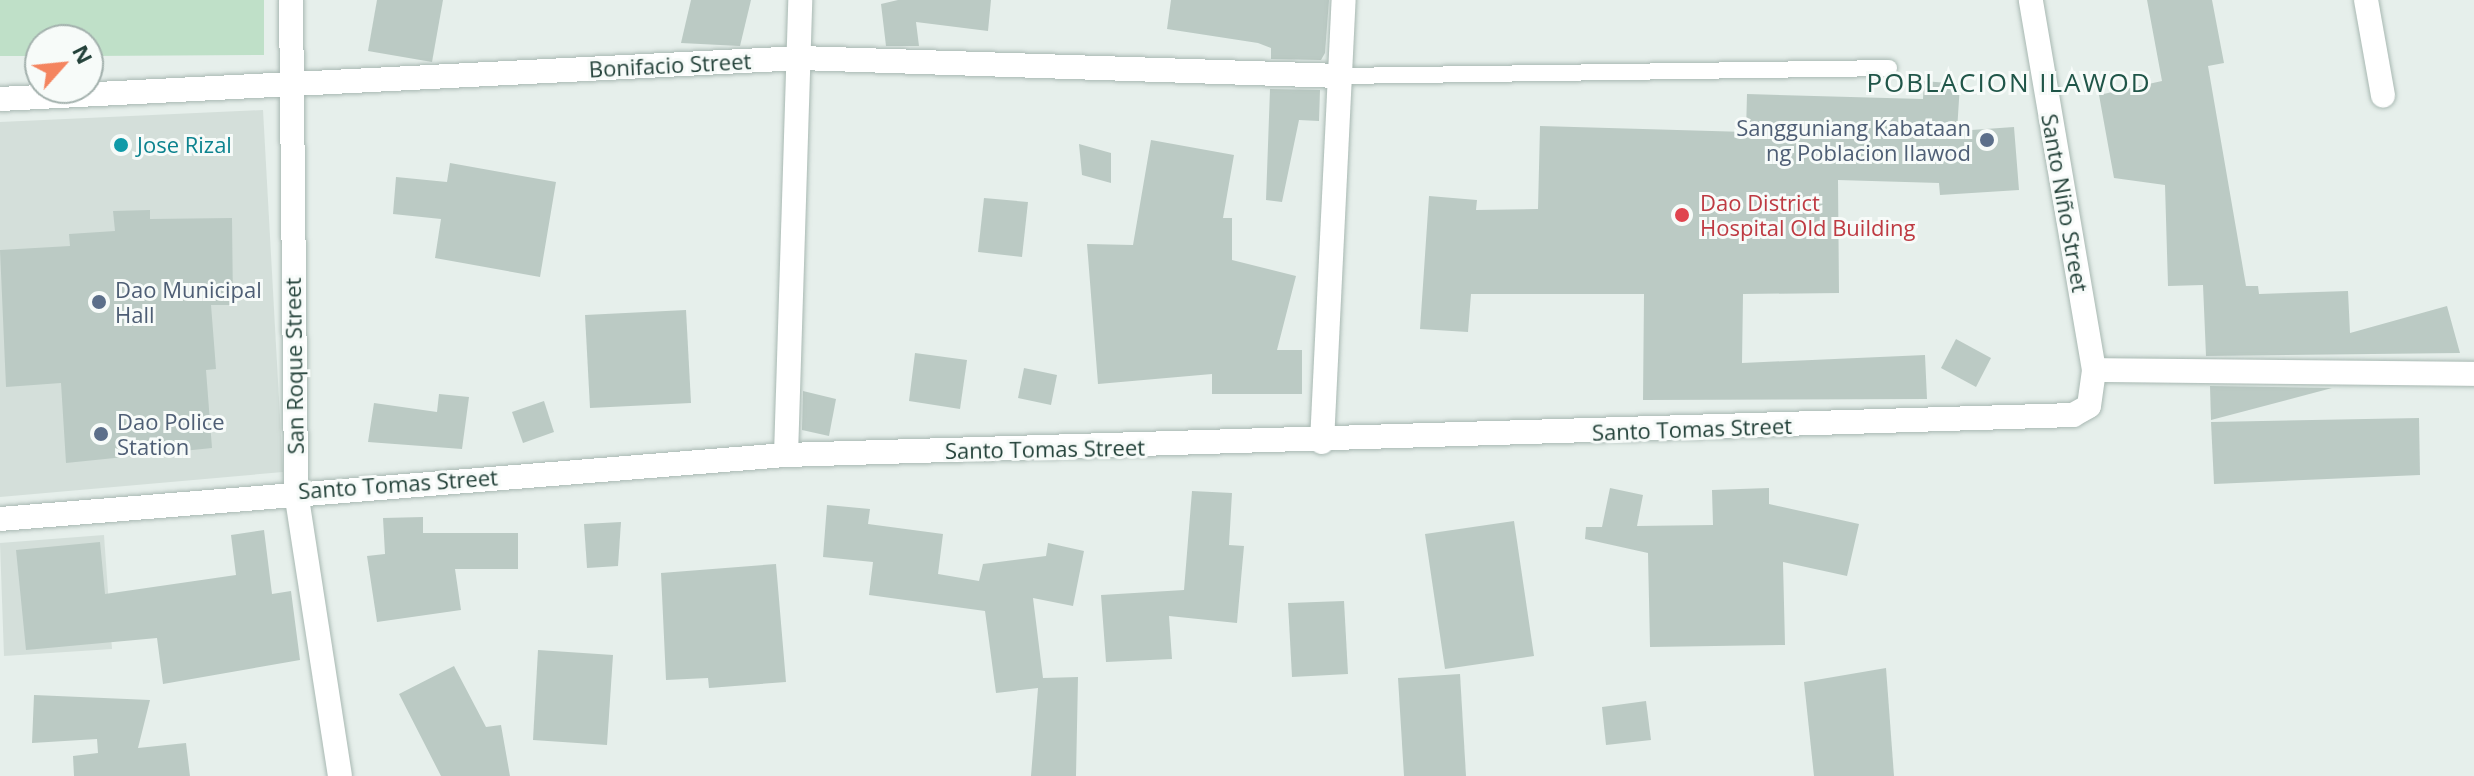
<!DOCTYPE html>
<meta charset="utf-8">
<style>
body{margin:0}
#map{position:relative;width:2474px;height:776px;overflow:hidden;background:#e6efeb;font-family:"Open Sans",sans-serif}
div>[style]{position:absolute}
.built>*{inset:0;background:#d4dfda}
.green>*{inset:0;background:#bfe0c8}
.building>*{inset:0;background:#bbcac4}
.roads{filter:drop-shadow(0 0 2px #a8b8b2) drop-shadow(0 0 2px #a8b8b2)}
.lane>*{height:16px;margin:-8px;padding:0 8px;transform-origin:8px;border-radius:8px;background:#fff}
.street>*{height:24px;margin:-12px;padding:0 12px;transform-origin:12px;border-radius:12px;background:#fff}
.dots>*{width:22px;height:22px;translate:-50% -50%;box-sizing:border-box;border:4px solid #f7fbf9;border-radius:50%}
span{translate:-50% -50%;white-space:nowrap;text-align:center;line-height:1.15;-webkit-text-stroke:6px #f7fbf9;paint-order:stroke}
.street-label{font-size:22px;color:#24423a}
.service-label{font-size:22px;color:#4e5e75}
.right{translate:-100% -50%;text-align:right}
.left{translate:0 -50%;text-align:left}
.culture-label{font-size:22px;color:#0d838f}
.health-label{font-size:22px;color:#be3a42}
.quarter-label{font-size:26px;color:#1f5548;letter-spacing:2px}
.north{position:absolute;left:24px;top:24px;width:80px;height:80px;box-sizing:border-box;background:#f7fbf9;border:2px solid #a3b1ad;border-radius:50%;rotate:63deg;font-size:22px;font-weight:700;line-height:32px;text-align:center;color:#24423a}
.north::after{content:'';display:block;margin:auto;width:28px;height:36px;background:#f4845f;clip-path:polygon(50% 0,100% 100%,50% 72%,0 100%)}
</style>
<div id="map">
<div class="built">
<i style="clip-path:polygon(263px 110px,283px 472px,0 497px,0 122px)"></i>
<i style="clip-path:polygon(104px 535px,112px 649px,4px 656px,0 543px)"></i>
</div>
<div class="green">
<i style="clip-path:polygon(0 0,264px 0,264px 55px,88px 56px,88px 40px,40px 40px,40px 56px,0 56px)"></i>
</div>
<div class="building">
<i style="clip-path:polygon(377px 0,443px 0,432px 62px,368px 51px)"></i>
<i style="clip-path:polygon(691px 0,751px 0,740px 46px,681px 43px)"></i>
<i style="clip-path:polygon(898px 0,991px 0,988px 31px,916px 22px,919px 46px,886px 46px,881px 4px)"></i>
<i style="clip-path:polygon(1171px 0,1329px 0,1325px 53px,1321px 60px,1271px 59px,1271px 48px,1258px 43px,1167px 29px)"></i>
<i style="clip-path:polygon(2147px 0,2212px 0,2224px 63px,2208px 66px,2246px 286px,2258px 286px,2259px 294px,2348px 291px,2350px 333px,2447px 306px,2460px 353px,2206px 356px,2203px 285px,2168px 286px,2165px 185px,2114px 178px,2099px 95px,2162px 81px)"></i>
<i style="clip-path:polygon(1924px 81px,1960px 84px,1957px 131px,2014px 127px,2019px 190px,1940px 195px,1939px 183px,1838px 180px,1839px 293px,1743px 294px,1742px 363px,1925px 355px,1927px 399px,1643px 400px,1644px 294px,1471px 294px,1468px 332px,1420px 329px,1429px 196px,1477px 200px,1476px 210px,1538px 209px,1540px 126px,1746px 132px,1747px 94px,1923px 99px)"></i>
<i style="clip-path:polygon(1270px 89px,1320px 90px,1319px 121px,1299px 120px,1282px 202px,1266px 200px)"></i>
<i style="clip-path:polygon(1151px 140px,1234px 155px,1223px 218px,1232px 218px,1232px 260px,1296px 276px,1277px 350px,1302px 350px,1302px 394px,1212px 394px,1212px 374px,1098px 384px,1087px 244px,1133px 245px)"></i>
<i style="clip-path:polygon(1079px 144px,1111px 153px,1111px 183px,1082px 175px)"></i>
<i style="clip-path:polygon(450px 163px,556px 182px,540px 277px,435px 258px,441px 219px,393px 214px,396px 177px,447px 182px)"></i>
<i style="clip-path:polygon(984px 198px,1028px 202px,1022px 257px,978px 252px)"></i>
<i style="clip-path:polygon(150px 210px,150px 219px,232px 218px,233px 305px,211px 305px,216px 369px,206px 370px,212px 448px,66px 463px,61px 383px,6px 387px,0 250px,70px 246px,69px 234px,115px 231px,113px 211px)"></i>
<i style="clip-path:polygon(686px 310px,691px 403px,590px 408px,585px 315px)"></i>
<i style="clip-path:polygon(1956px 339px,1991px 358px,1976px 387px,1941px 368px)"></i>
<i style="clip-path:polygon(915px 353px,967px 360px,960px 409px,909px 401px)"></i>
<i style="clip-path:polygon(1024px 368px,1057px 375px,1051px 405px,1018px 398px)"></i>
<i style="clip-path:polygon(2210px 386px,2332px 388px,2211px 420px)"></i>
<i style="clip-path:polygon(803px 391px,836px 399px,829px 436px,802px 430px)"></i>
<i style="clip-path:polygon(439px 394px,469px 397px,462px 449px,368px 442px,374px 403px,437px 412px)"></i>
<i style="clip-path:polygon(544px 401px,554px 432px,523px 443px,512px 412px)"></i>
<i style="clip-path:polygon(2419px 418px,2420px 475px,2214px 484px,2211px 422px)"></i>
<i style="clip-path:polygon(1610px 488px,1643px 495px,1637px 526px,1713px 525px,1712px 490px,1769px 488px,1769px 504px,1859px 524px,1847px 576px,1783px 562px,1785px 645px,1650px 647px,1648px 553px,1585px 539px,1586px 527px,1602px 527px)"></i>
<i style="clip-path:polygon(1192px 491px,1232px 493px,1229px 545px,1244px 546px,1237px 623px,1169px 616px,1172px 659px,1106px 662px,1101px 595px,1184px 590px)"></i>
<i style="clip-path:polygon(827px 505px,870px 509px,868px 524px,943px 534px,938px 574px,979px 581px,983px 564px,1046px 556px,1048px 543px,1084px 551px,1073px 606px,1033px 598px,1043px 678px,1078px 677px,1076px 776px,1031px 776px,1038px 688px,996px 693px,985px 611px,869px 595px,873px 562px,823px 557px)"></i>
<i style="clip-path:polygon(423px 517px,423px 533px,518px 533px,518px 569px,455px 569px,461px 610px,377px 622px,367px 556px,385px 554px,383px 518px)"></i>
<i style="clip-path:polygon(1514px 521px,1534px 656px,1445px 669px,1425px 534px)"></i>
<i style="clip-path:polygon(621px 522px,618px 566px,587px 568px,584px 524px)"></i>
<i style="clip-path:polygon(264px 530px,272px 594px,291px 591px,300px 660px,163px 684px,157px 638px,26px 650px,16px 550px,100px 542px,105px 594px,236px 575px,231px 535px)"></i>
<i style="clip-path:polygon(776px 564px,786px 682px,709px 688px,708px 678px,666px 680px,661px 573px)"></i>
<i style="clip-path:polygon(1344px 601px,1348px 674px,1292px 677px,1288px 603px)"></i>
<i style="clip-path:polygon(538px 650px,613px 655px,607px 745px,533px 740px)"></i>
<i style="clip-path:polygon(454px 666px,486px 727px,501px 725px,510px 776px,441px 776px,399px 694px)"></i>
<i style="clip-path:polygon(1886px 668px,1894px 776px,1814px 776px,1804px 682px)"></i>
<i style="clip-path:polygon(1460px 674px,1466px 776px,1404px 776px,1398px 678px)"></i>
<i style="clip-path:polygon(34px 695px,150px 700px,138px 748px,186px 743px,190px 776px,74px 776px,73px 756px,98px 753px,97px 739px,32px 743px)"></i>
<i style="clip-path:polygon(1646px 701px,1651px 740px,1606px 745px,1602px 707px)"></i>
</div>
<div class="roads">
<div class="lane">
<i style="left:1340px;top:76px;width:549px;rotate:-0.83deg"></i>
</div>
<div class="street">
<i style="left:291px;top:0;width:492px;rotate:89.4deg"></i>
<i style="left:296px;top:492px;width:287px;rotate:81.2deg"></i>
<i style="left:2366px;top:0;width:97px;rotate:79.9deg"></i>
<i style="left:0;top:99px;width:801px;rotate:-2.93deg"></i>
<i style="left:800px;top:58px;width:540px;rotate:1.91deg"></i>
<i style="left:2094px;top:370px;width:380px;rotate:0.6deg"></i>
<i style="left:1322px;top:442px;width:443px;rotate:-87.2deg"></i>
<i style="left:786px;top:455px;width:455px;rotate:-88.2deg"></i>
<i style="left:0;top:519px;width:789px;rotate:-4.66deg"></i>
<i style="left:786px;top:455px;width:1288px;rotate:-1.78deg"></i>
<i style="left:2073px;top:415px;width:18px;rotate:-29deg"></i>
<i style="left:2089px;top:406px;width:36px;rotate:-82deg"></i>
<i style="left:2094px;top:370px;width:375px;rotate:-99.7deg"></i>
</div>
</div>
<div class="dots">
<i style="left:1987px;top:140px;background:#5c6f8a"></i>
<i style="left:121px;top:145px;background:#0f9aa8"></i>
<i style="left:1682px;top:215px;background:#e0444e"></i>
<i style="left:99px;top:302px;background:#5c6f8a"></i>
<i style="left:101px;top:434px;background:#5c6f8a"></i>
</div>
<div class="street-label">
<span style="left:670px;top:65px;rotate:-3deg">Bonifacio Street</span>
<span style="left:2065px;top:203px;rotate:80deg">Santo Niño Street</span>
<span style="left:294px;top:366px;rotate:-91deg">San Roque Street</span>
<span style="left:1692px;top:429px;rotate:-2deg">Santo Tomas Street</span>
<span style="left:1045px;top:449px;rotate:-1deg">Santo Tomas Street</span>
<span style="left:398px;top:484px;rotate:-4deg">Santo Tomas Street</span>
</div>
<div class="service-label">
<span class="right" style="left:1971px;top:140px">Sangguniang Kabataan<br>ng Poblacion Ilawod</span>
<span class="left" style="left:115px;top:302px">Dao Municipal<br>Hall</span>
<span class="left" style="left:117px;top:434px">Dao Police<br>Station</span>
</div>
<div class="culture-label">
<span class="left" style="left:137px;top:145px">Jose Rizal</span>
</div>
<div class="health-label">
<span class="left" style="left:1700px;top:215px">Dao District<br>Hospital Old Building</span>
</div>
<div class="quarter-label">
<span style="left:2009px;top:83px">POBLACION ILAWOD</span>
</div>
<div class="north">N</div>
</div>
